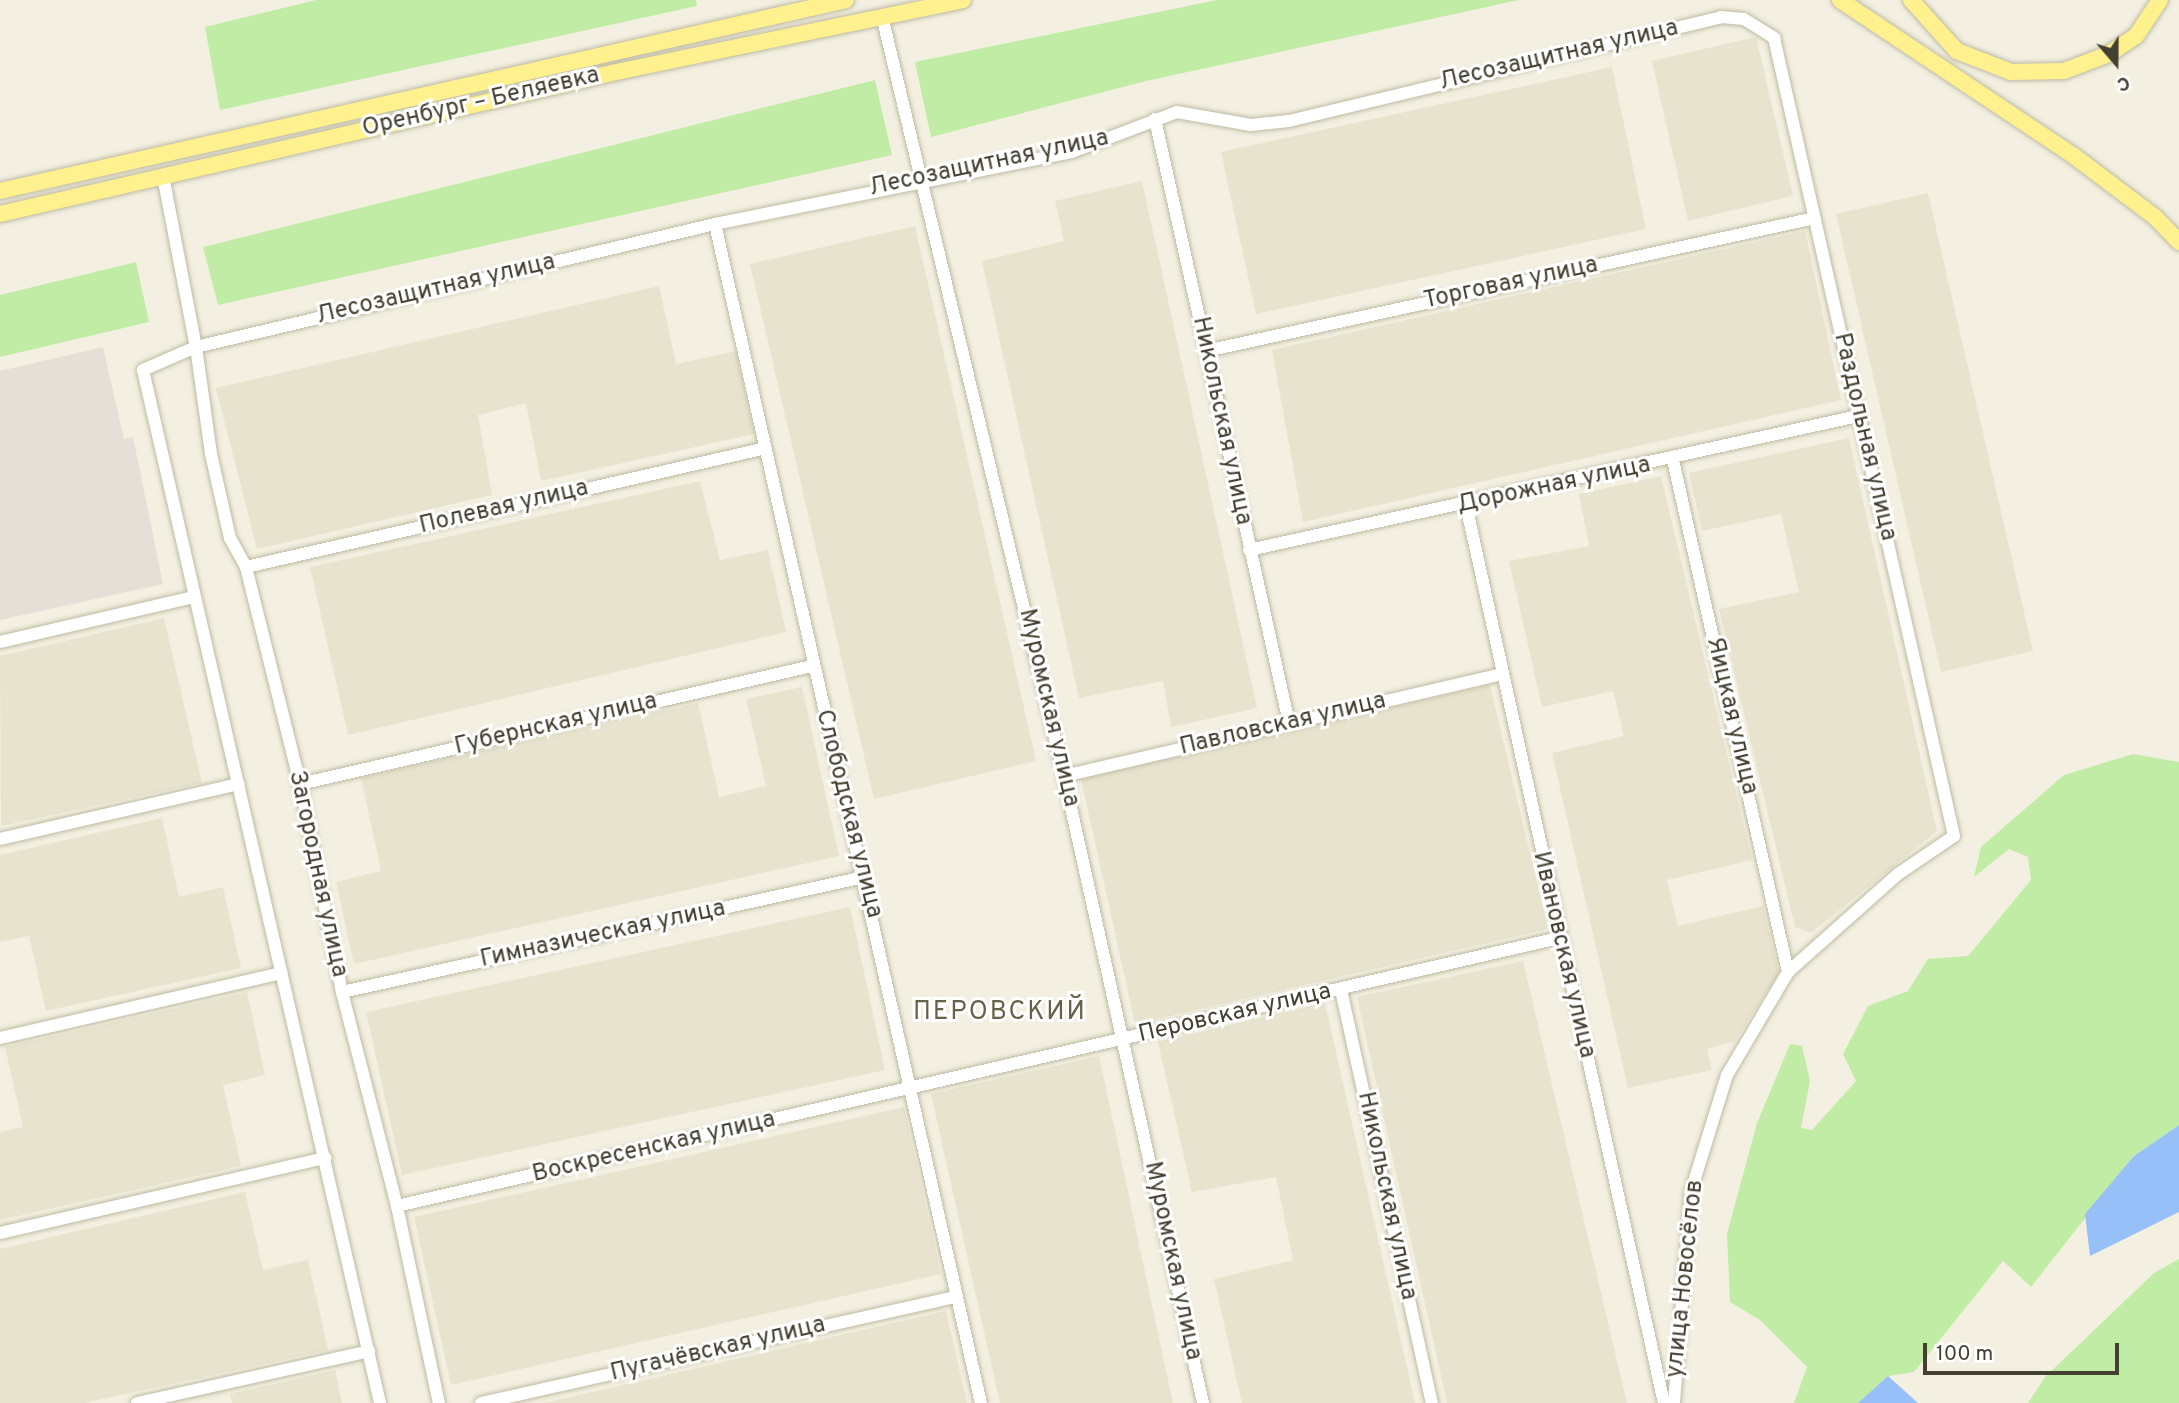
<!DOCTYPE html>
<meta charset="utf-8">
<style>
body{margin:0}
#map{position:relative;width:2179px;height:1403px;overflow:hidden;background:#f3f0e1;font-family:Overpass,sans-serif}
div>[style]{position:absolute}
.residential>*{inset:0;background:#e7e3ce}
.industrial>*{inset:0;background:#e4e0d7}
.green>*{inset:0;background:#c1eca5}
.water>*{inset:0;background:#96c0f7}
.roads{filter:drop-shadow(0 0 2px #bebaa3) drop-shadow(0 0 2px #bebaa3)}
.minor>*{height:12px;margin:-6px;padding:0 6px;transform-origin:6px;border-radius:6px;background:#fff}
.major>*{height:16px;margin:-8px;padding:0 8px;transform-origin:8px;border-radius:8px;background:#fff18e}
span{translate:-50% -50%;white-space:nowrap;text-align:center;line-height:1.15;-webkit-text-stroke:6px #fff;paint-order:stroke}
.street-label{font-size:24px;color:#444031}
.neighbourhood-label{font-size:26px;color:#686048;letter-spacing:2px}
.north{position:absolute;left:2081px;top:28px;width:70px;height:70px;-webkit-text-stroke:5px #fff;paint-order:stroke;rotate:160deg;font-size:19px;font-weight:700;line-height:28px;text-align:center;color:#444031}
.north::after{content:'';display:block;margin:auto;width:24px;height:32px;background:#444031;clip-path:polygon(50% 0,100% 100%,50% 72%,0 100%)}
.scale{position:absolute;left:1923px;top:1343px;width:196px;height:32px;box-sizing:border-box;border:4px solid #444031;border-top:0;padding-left:9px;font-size:21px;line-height:24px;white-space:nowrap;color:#444031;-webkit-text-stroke:5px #fff;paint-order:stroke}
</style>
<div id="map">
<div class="residential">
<i style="clip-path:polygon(1756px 37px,1793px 196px,1688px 221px,1652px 61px)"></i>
<i style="clip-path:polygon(1612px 67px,1646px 229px,1256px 314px,1221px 152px)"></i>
<i style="clip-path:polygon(1142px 181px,1257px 708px,1171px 727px,1163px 681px,1079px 698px,982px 261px,1064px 241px,1055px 201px)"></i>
<i style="clip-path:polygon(1928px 193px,2033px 651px,1941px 672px,1836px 214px)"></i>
<i style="clip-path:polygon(915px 226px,1036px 761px,874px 799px,750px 264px)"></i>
<i style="clip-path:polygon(1805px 231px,1841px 400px,1303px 522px,1272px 350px)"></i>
<i style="clip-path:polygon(659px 286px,676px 364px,736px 351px,754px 434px,541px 481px,526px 403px,478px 415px,492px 495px,257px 549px,216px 388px)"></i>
<i style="clip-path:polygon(1849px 438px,1937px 831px,1811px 933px,1795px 927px,1719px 609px,1799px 592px,1781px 514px,1702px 531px,1689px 473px)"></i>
<i style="clip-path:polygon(1661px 476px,1752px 860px,1667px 880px,1678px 926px,1763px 906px,1779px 973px,1735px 1041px,1707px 1049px,1712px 1070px,1628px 1088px,1552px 753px,1624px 736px,1613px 691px,1542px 707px,1509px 561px,1589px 546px,1579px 494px)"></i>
<i style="clip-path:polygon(700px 481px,720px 560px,768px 550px,786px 632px,348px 735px,310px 567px)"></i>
<i style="clip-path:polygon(164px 618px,202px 783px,1px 826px,0 656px)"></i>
<i style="clip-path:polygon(1490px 685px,1548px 929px,1135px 1024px,1081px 779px)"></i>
<i style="clip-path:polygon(802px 687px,839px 856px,354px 964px,336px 882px,381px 871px,361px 778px,698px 703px,719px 797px,766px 786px,746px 699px)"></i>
<i style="clip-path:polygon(162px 818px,179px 897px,223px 887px,241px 968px,46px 1011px,29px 936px,0 942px,0 855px)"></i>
<i style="clip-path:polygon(850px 907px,885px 1070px,402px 1175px,366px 1012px)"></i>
<i style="clip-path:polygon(1523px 961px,1627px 1403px,1447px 1403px,1357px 997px)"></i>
<i style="clip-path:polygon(247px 992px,265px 1075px,223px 1085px,241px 1166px,0 1220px,0 1132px,23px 1127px,5px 1047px)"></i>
<i style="clip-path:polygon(1325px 1003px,1415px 1403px,1242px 1403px,1214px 1279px,1293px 1260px,1276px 1177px,1192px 1192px,1158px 1042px)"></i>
<i style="clip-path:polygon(1099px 1056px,1173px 1403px,1000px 1403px,931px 1094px)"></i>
<i style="clip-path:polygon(904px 1107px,941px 1274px,451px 1385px,414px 1217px)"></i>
<i style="clip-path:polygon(245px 1192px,263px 1270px,308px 1260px,328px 1350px,84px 1403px,0 1403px,0 1249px)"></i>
<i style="clip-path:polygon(946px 1311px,967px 1403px,544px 1403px)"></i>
<i style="clip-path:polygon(335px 1370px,342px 1403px,232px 1403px,230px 1394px)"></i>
</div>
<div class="industrial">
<i style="clip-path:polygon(103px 347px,124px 439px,133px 437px,163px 584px,0 620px,0 371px)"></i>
</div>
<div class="green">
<i style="clip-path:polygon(316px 0,696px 0,697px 6px,220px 110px,205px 27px)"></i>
<i style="clip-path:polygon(1217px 0,1519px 0,1146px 81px,931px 137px,915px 62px)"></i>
<i style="clip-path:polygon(875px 80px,892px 155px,218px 305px,203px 247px)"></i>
<i style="clip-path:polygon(136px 262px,149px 322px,0 357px,0 295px)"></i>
<i style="clip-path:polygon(2133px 754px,2179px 762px,2179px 1125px,2134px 1156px,2031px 1287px,2003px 1261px,1914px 1372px,1888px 1376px,1858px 1403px,1794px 1403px,1807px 1367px,1760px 1320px,1730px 1302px,1727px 1234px,1757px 1123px,1790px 1044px,1802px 1046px,1810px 1081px,1801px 1128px,1812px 1130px,1856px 1081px,1843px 1054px,1868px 1006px,1908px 991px,1928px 959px,1968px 956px,2031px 880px,2028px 857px,2009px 849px,1974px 877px,1981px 847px,2064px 775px)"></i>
<i style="clip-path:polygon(2179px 1259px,2179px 1403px,2028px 1403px,2045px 1377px,2154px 1273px)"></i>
</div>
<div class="water">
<i style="clip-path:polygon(2179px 1125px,2179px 1212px,2090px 1256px,2085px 1214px,2134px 1156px)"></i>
<i style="clip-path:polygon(1888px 1376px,1918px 1403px,1858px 1403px)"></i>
</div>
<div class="roads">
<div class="minor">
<i style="left:882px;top:16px;width:781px;rotate:76.53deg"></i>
<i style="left:1064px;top:776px;width:642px;rotate:77.5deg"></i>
<i style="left:1155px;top:119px;width:619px;rotate:77.49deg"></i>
<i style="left:163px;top:176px;width:174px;rotate:79.1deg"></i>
<i style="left:196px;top:347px;width:108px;rotate:82deg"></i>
<i style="left:211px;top:454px;width:86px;rotate:77.3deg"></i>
<i style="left:230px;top:538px;width:33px;rotate:61deg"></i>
<i style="left:246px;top:567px;width:224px;rotate:76deg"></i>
<i style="left:300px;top:784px;width:212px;rotate:78.6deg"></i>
<i style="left:342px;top:992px;width:221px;rotate:75.6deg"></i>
<i style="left:397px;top:1206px;width:201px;rotate:78deg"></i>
<i style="left:715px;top:224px;width:1209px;rotate:77.29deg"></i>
<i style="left:1206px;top:351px;width:623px;rotate:-12.32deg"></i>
<i style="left:1673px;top:460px;width:525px;rotate:77.34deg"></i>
<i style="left:1466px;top:505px;width:920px;rotate:77.57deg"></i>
<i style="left:1249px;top:550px;width:624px;rotate:-12.41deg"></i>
<i style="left:246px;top:567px;width:529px;rotate:-12.88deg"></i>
<i style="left:0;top:642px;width:199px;rotate:-13.1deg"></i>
<i style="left:1064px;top:776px;width:449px;rotate:-13.1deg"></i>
<i style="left:300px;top:784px;width:525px;rotate:-12.98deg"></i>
<i style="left:0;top:839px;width:245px;rotate:-13deg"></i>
<i style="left:1341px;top:990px;width:423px;rotate:77.6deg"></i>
<i style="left:342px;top:992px;width:535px;rotate:-12.42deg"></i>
<i style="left:0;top:1038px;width:289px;rotate:-13deg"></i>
<i style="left:397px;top:1206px;width:1193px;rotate:-12.99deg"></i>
<i style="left:0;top:1233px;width:334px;rotate:-13deg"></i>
<i style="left:137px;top:1403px;width:238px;rotate:-12.6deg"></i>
<i style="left:380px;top:1403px;width:1060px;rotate:-102.92deg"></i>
<i style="left:143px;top:370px;width:58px;rotate:-23.5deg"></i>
<i style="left:196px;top:347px;width:533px;rotate:-13.33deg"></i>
<i style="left:715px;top:224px;width:364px;rotate:-11.4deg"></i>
<i style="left:1072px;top:152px;width:112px;rotate:-20.9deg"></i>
<i style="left:1177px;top:112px;width:75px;rotate:10deg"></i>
<i style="left:1251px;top:125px;width:38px;rotate:-6deg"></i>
<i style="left:1289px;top:121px;width:444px;rotate:-13.5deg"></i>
<i style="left:1721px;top:17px;width:23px;rotate:5deg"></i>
<i style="left:1744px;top:19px;width:36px;rotate:32deg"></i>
<i style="left:1774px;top:38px;width:818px;rotate:77.29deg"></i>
<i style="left:1954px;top:836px;width:68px;rotate:145.8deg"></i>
<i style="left:1898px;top:874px;width:147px;rotate:138.3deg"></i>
<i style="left:1788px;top:972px;width:120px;rotate:120.6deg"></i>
<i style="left:1727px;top:1075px;width:121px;rotate:107.2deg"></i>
<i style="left:1691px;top:1191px;width:213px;rotate:94.6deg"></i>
<i style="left:481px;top:1403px;width:486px;rotate:-12.6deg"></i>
</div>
<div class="major">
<i style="left:1840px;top:0;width:281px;rotate:33.7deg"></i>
<i style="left:2074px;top:156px;width:101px;rotate:37deg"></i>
<i style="left:2155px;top:217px;width:35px;rotate:46deg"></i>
<i style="left:1911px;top:0;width:69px;rotate:48deg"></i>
<i style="left:1957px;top:51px;width:58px;rotate:21.3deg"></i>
<i style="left:2011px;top:72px;width:53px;rotate:-1.1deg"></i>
<i style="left:2064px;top:71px;width:48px;rotate:-20.7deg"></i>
<i style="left:2109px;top:54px;width:32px;rotate:-34deg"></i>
<i style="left:2136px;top:36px;width:43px;rotate:-56.3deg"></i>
<i style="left:0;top:191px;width:867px;rotate:-12.72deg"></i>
<i style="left:0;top:214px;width:637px;rotate:-12.97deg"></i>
<i style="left:621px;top:71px;width:349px;rotate:-11.7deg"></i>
</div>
</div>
<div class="street-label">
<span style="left:1559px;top:56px;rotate:-13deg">Лесозащитная улица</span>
<span style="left:481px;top:103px;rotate:-13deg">Оренбург – Беляевка</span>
<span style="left:989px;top:164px;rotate:-12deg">Лесозащитная улица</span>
<span style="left:1511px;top:284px;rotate:-12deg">Торговая улица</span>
<span style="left:436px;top:290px;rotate:-13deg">Лесозащитная улица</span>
<span style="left:1221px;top:421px;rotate:78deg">Никольская улица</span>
<span style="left:1864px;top:437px;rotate:77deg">Раздольная улица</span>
<span style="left:1554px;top:486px;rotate:-12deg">Дорожная улица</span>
<span style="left:504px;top:508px;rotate:-13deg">Полевая улица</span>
<span style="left:1048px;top:708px;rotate:77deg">Муромская улица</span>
<span style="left:1731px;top:716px;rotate:77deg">Яицкая улица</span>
<span style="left:556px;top:725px;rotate:-13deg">Губернская улица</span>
<span style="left:1283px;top:725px;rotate:-13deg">Павловская улица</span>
<span style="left:848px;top:814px;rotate:76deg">Слободская улица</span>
<span style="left:317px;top:874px;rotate:78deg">Загородная улица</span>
<span style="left:603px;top:935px;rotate:-12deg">Гимназическая улица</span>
<span style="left:1563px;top:955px;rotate:77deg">Ивановская улица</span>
<span style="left:1235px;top:1014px;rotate:-13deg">Перовская улица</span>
<span style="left:654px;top:1148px;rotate:-13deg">Воскресенская улица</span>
<span style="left:1386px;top:1196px;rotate:78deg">Никольская улица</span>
<span style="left:1172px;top:1261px;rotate:78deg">Муромская улица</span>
<span style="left:1686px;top:1279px;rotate:-84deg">улица Новосёлов</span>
<span style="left:718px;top:1350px;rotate:-13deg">Пугачёвская улица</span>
</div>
<div class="neighbourhood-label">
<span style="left:1000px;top:1013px">ПЕРОВСКИЙ</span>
</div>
<div class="north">С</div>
<div class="scale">100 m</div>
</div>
